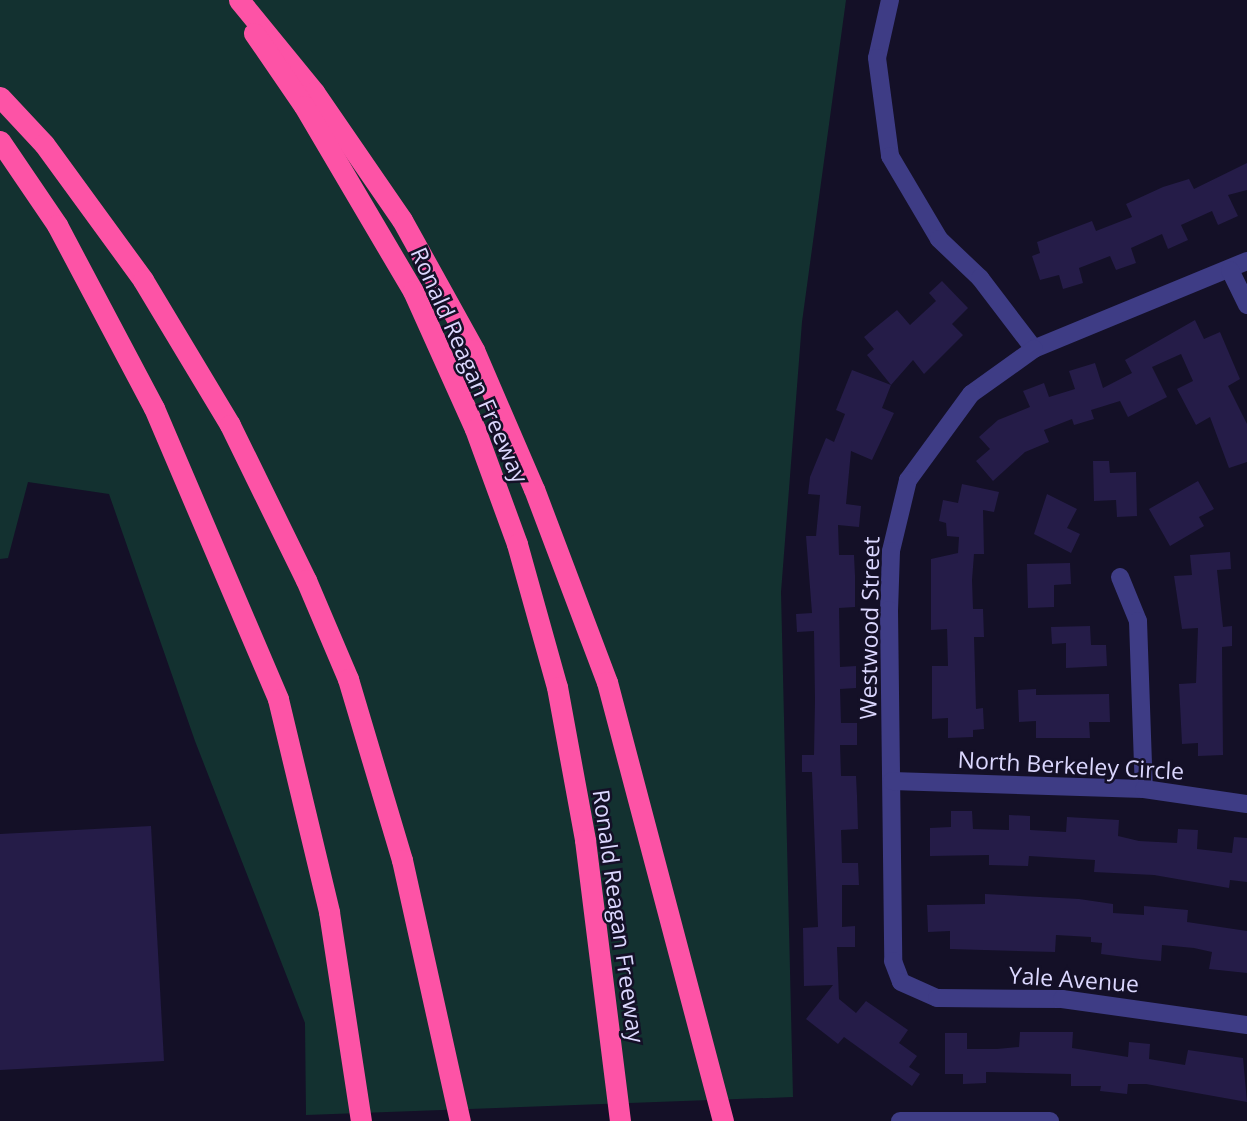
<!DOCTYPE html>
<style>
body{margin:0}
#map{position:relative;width:1247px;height:1121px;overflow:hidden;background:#141027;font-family:"Open Sans",sans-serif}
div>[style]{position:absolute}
.green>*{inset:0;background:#133130}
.building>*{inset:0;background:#251c48}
.minor>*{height:18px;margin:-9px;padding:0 9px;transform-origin:9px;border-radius:9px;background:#3e3c85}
.highway>*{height:21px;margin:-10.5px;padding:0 10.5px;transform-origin:10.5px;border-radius:10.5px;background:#fd53a6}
span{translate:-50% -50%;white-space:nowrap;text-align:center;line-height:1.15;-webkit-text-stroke:5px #141027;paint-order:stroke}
.street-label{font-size:23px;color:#dbd7fe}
</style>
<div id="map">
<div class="green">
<i style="clip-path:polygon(0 0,846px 0,802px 322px,781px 592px,793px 1097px,306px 1115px,305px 1023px,195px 741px,109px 494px,28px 482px,8px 558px,0 559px)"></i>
</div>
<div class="building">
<i style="clip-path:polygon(1247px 163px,1247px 190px,1228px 195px,1238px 216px,1218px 225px,1212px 211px,1181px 225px,1188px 240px,1168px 249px,1162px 234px,1131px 248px,1136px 263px,1116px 270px,1110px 256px,1079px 268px,1083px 283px,1063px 289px,1059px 275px,1040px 280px,1032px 256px,1040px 253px,1037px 242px,1092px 221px,1096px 231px,1132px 217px,1126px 204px,1163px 187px,1189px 179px,1194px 189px)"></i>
<i style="clip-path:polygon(942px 281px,968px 308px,952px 324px,963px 335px,924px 374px,913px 360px,891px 385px,867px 355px,874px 349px,864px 337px,897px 310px,910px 325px,936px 301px,929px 293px)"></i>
<i style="clip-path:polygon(1195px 320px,1204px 339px,1220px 332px,1240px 379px,1228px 386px,1247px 424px,1247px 462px,1229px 468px,1210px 417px,1196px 425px,1177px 389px,1193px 381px,1181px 354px,1152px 367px,1167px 397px,1128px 417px,1120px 401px,1091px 410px,1094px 419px,1074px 425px,1072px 419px,1044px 430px,1049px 442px,1025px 452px,993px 481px,976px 461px,990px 449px,979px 437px,998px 420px,1030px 407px,1023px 391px,1044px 383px,1049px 397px,1075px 389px,1069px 371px,1095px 363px,1103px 388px,1132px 373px,1125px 360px)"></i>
<i style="clip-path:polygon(852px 370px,891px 385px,882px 408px,894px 413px,872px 460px,851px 451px,846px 504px,861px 506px,859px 527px,838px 525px,839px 555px,854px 555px,855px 576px,855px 607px,839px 608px,840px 667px,856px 666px,856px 688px,840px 689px,841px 723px,857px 723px,857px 745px,840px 745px,841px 776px,856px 776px,857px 796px,858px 829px,841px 830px,842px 863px,858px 863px,859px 885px,842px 885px,842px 927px,855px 926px,855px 947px,837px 947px,839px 999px,856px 1013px,866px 1001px,908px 1030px,899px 1043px,917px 1056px,909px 1067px,920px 1074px,912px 1086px,844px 1037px,838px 1044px,806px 1019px,833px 985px,804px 986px,803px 928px,818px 927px,812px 772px,802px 772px,802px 755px,814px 755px,815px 700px,814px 631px,797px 632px,796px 614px,812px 613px,806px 536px,816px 536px,820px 495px,808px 494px,810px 477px,826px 438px,834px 442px,845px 414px,836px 410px)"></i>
<i style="clip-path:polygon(1093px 461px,1109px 461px,1110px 473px,1136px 472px,1137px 516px,1117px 517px,1116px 500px,1094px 501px)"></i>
<i style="clip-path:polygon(1198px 481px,1214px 509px,1199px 517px,1204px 526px,1170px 546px,1149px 509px)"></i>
<i style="clip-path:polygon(962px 484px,999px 492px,994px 512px,983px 510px,984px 554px,974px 554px,972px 580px,973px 609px,983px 609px,984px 637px,974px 637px,976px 709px,983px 708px,984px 729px,973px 730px,973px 737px,948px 738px,948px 718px,932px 719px,932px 666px,948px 666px,947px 629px,931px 630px,931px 559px,958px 553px,959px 537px,947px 536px,946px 523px,939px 521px,943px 500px,958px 503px)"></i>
<i style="clip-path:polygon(1047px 494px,1077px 509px,1067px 528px,1080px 534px,1071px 553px,1034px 534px)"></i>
<i style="clip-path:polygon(1230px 552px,1231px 569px,1217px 570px,1223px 627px,1232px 626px,1232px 646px,1222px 647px,1223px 755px,1198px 756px,1198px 743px,1182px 744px,1179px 684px,1196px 683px,1198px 628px,1182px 629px,1174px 576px,1192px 575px,1190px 555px)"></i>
<i style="clip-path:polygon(1070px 563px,1071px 584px,1054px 585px,1054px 607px,1028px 608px,1027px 564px)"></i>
<i style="clip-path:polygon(1090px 626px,1091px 645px,1106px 645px,1107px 666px,1066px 668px,1066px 643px,1052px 644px,1051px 627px)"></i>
<i style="clip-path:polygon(1036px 689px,1036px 695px,1109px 694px,1110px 722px,1089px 722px,1090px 738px,1036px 738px,1036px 721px,1019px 722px,1018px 690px)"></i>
<i style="clip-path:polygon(951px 811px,972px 811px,973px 829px,1009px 830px,1009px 815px,1030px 816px,1030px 830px,1066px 832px,1067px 817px,1119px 820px,1118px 836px,1139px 841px,1177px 843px,1178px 829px,1198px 830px,1197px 849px,1232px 853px,1234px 837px,1247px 838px,1247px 882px,1230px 880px,1229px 888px,1154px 875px,1094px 872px,1095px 860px,1029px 856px,1028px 866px,989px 865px,989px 855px,930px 856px,930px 828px,951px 827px)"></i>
<i style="clip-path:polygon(151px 826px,164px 1061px,0 1070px,0 834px)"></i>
<i style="clip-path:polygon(985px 894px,1079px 899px,1113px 904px,1113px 913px,1144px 915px,1144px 906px,1188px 910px,1187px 922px,1247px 931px,1247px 973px,1209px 969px,1212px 952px,1194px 948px,1162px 945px,1161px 961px,1140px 959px,1101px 954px,1102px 943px,1091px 942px,1091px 937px,1056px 935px,1055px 952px,950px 949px,950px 931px,928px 932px,927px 905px,985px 904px)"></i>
<i style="clip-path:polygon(1020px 1032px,1073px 1032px,1072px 1048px,1128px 1057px,1129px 1042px,1150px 1044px,1149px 1059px,1185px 1065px,1188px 1050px,1243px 1058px,1247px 1102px,1146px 1084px,1128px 1084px,1127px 1094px,1100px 1091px,1101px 1086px,1071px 1086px,1071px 1074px,986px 1072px,986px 1083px,963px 1084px,963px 1074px,945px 1074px,945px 1033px,967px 1033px,967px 1049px,997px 1049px,1019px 1047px)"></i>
</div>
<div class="minor">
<i style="left:890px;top:0;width:59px;rotate:102.6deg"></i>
<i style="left:877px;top:58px;width:99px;rotate:82.4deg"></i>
<i style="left:890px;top:156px;width:96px;rotate:59.4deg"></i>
<i style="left:939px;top:239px;width:57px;rotate:43.6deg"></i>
<i style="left:980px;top:278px;width:89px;rotate:52.7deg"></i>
<i style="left:1247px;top:261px;width:230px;rotate:157.6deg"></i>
<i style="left:1034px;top:349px;width:77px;rotate:144.5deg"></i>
<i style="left:971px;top:394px;width:107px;rotate:126.2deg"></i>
<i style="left:908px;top:480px;width:73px;rotate:103.5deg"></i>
<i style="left:891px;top:551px;width:59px;rotate:91.9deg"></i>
<i style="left:889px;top:610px;width:351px;rotate:89.3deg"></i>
<i style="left:893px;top:961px;width:22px;rotate:69deg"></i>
<i style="left:901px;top:982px;width:39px;rotate:24deg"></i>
<i style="left:937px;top:998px;width:125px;rotate:0.5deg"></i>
<i style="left:1062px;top:999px;width:187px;rotate:8deg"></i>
<i style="left:1230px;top:270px;width:39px;rotate:64deg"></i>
<i style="left:1120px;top:577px;width:48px;rotate:67.8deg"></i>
<i style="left:1138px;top:621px;width:168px;rotate:88deg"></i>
<i style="left:892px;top:781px;width:252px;rotate:1.8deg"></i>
<i style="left:1144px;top:789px;width:104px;rotate:8.3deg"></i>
<i style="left:900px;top:1121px;width:150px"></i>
</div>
<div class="highway">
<i style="left:239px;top:0;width:119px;rotate:50.8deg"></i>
<i style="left:314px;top:92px;width:155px;rotate:55.5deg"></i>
<i style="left:402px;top:220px;width:149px;rotate:61deg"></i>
<i style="left:474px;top:350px;width:151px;rotate:66.7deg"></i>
<i style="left:534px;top:489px;width:206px;rotate:69.3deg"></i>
<i style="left:607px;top:682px;width:454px;rotate:75.2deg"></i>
<i style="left:254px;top:33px;width:88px;rotate:55.6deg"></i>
<i style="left:304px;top:106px;width:215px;rotate:59.5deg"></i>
<i style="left:413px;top:291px;width:151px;rotate:65.8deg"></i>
<i style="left:475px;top:429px;width:122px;rotate:69.9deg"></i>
<i style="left:517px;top:544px;width:148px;rotate:74.4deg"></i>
<i style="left:557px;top:687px;width:156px;rotate:79.6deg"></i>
<i style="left:585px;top:840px;width:283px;rotate:82.9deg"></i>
<i style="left:0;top:97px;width:64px;rotate:46.9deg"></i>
<i style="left:44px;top:144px;width:168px;rotate:53.9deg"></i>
<i style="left:143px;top:280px;width:169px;rotate:59deg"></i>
<i style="left:230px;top:425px;width:173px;rotate:63.9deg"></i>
<i style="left:306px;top:580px;width:108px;rotate:67deg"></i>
<i style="left:348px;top:679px;width:189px;rotate:73.4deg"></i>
<i style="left:402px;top:860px;width:267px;rotate:77.5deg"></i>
<i style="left:0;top:141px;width:102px;rotate:55.8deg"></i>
<i style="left:57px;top:225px;width:207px;rotate:62.1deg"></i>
<i style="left:154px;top:408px;width:316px;rotate:66.9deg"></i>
<i style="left:278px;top:699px;width:219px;rotate:76.5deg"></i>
<i style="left:329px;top:912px;width:211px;rotate:81.3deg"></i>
</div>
<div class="street-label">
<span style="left:470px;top:365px;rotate:66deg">Ronald Reagan Freeway</span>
<span style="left:869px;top:628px;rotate:-89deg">Westwood Street</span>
<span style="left:1071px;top:765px;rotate:3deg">North Berkeley Circle</span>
<span style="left:619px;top:916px;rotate:82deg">Ronald Reagan Freeway</span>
<span style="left:1074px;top:979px;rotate:4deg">Yale Avenue</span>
</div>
</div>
